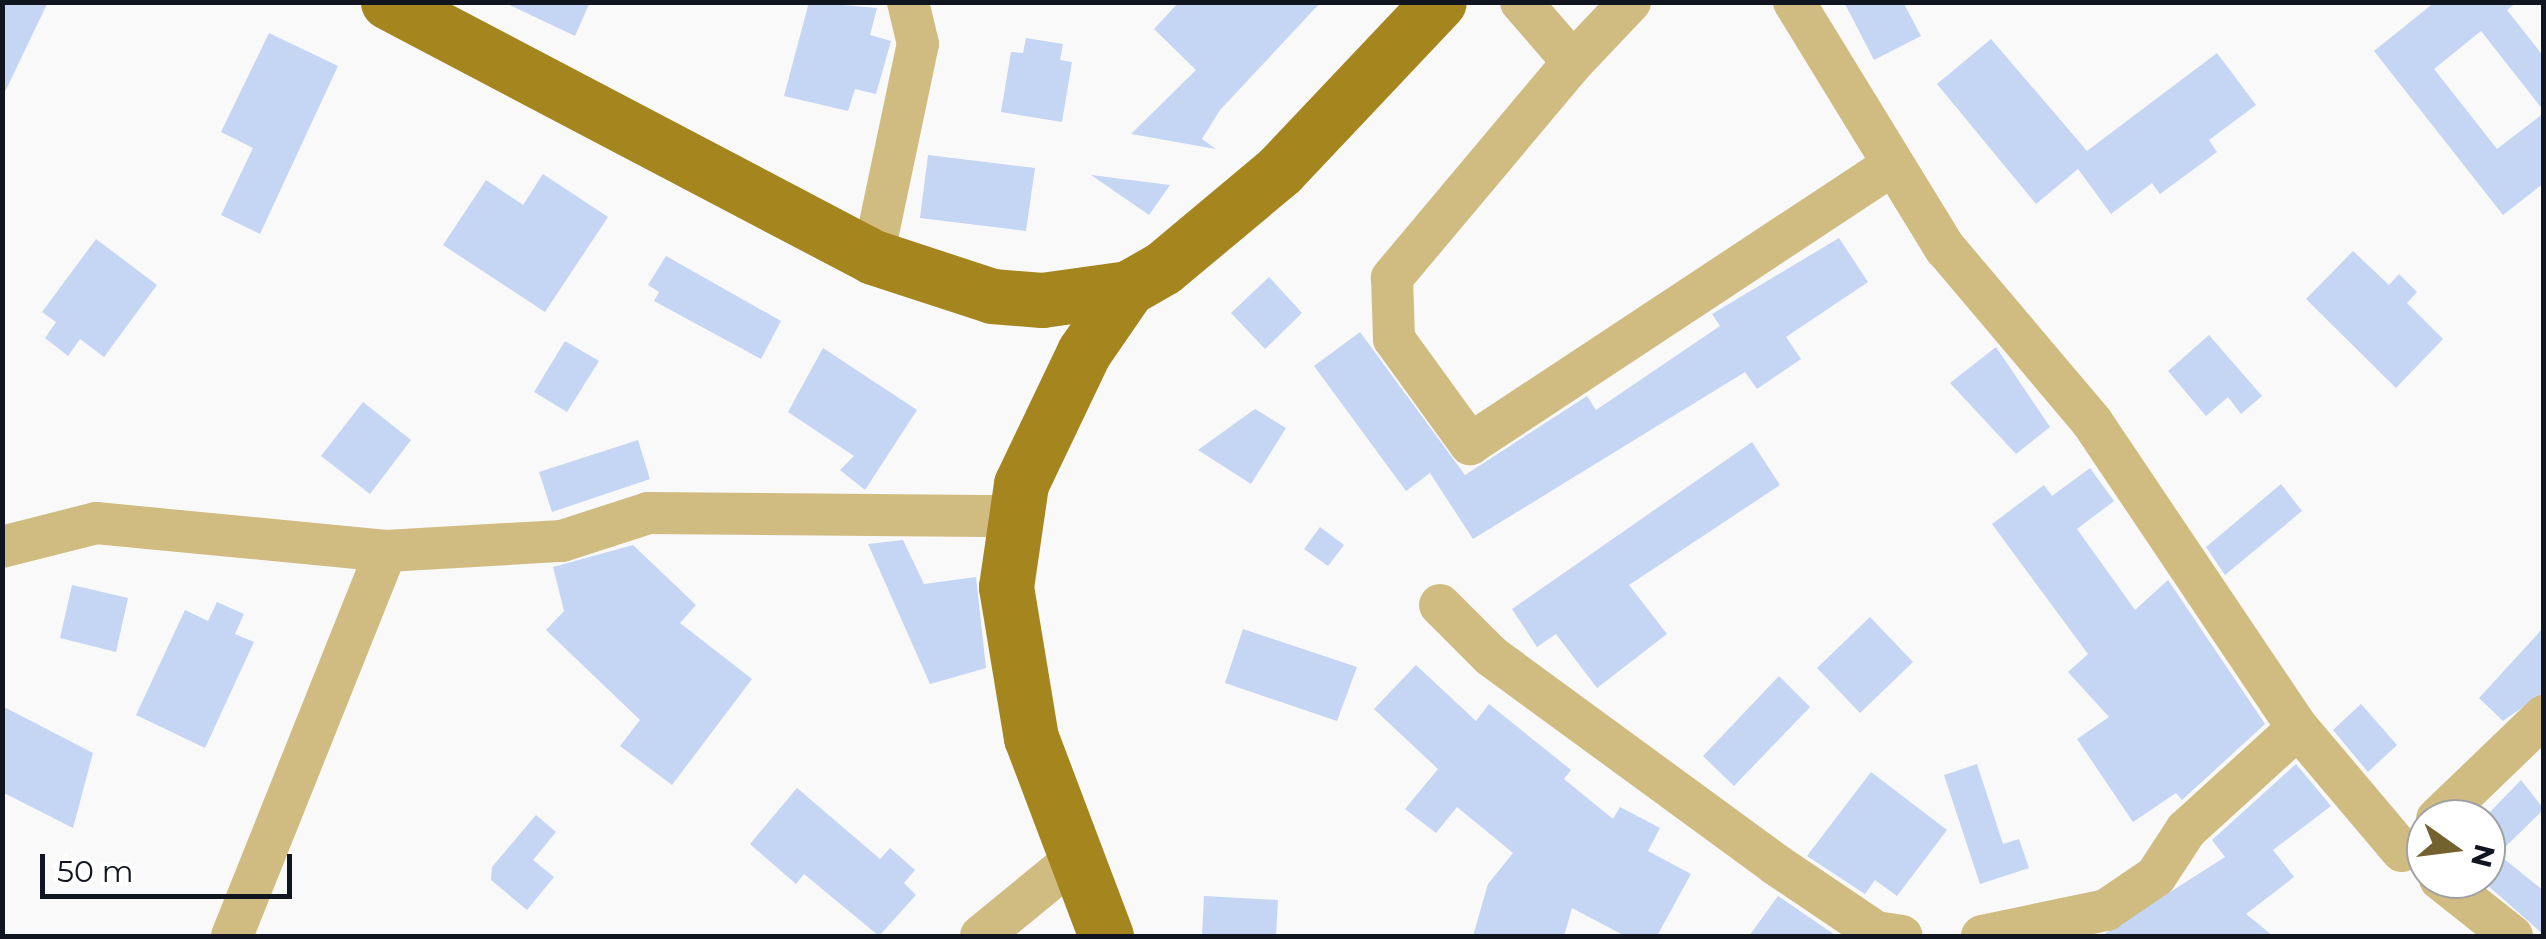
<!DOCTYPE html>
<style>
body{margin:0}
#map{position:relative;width:2546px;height:939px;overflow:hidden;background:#f9f9f9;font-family:Montserrat,sans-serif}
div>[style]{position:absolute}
.building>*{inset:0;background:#c5d5f4}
.minor>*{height:42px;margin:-21px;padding:0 21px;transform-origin:21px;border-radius:21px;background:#d0bb81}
.major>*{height:55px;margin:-27.5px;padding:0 27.5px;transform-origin:27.5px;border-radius:27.5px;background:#a5851d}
span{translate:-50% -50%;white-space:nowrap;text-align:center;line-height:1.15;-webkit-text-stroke:8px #fff;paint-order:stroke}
.frame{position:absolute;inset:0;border:5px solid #11151f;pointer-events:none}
.north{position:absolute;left:2406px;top:799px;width:100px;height:100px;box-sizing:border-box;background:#fff;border:2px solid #a0a1a5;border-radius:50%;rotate:104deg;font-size:28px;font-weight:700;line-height:40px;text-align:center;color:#11151f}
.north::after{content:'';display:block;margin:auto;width:35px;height:45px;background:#73612f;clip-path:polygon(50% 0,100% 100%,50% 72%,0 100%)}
.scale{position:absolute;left:40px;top:854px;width:252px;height:45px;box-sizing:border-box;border:5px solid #11151f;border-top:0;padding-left:12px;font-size:30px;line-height:35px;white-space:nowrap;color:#11151f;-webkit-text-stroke:8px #fff;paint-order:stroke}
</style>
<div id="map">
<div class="building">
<i style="clip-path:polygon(2px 2px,48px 2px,2px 98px)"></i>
<i style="clip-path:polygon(503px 2px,590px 2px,575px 36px)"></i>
<i style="clip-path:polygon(809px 2px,877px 8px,870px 35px,891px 41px,876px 94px,855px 89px,848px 111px,784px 96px)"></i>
<i style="clip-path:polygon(1179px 2px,1321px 2px,1220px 110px,1202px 139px,1216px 149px,1131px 134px,1196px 70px,1154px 29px)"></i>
<i style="clip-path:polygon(1844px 2px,1903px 2px,1921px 36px,1874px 60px)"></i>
<i style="clip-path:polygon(2435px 2px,2517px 2px,2507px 10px,2544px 57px,2544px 111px,2481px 31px,2434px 69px,2497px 149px,2544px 113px,2544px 183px,2503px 215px,2374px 51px)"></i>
<i style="clip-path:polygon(269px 33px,338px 66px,260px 234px,221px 215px,253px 148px,221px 132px)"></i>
<i style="clip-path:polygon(1026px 38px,1063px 44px,1060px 60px,1072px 62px,1062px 122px,1001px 112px,1011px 52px,1023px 53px)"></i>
<i style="clip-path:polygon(1991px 39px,2087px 151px,2217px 53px,2256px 105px,2209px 140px,2217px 152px,2160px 194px,2152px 183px,2111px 214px,2078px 169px,2036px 204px,1937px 84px)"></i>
<i style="clip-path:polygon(928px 155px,1035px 168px,1026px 231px,920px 218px)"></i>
<i style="clip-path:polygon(543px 174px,608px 217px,545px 312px,443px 245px,486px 180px,523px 205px)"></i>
<i style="clip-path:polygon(1091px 175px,1170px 185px,1149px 215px)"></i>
<i style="clip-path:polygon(1839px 238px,1868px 282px,1786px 337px,1801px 359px,1757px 389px,1745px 372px,1473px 539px,1430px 473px,1406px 491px,1314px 366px,1360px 332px,1465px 475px,1587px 396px,1596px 410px,1720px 326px,1712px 314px)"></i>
<i style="clip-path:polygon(96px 239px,157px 285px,104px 357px,80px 339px,68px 356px,45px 338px,56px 322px,42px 312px)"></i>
<i style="clip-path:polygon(2353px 251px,2389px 285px,2399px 274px,2417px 292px,2407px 303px,2443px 339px,2396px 388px,2306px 299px)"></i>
<i style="clip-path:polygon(666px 256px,781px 321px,761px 359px,654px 301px,659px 292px,648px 285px)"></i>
<i style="clip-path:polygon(1269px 277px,1302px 313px,1265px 349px,1231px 313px)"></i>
<i style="clip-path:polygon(2209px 335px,2262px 396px,2241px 414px,2228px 397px,2206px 416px,2168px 371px)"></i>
<i style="clip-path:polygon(565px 341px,599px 361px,567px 412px,534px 392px)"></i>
<i style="clip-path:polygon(1996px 347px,2050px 427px,2016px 454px,1950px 383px)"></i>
<i style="clip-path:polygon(823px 348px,917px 410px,865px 490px,840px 470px,854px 456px,788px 412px)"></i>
<i style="clip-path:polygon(363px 402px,411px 440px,370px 494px,321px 456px)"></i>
<i style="clip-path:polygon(1255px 409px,1286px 428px,1251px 484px,1198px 450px)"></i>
<i style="clip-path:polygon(638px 440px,650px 479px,552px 512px,539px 472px)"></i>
<i style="clip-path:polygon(1752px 442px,1780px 485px,1629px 585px,1667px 634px,1597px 688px,1556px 634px,1537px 647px,1512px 609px)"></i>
<i style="clip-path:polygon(2090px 468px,2114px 501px,2077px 529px,2135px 610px,2168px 580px,2265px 724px,2182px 800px,2176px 793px,2133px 822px,2077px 739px,2109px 717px,2068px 672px,2088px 654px,1992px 524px,2044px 485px,2052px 496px)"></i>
<i style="clip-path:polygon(2281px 484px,2302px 511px,2225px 575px,2206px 547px)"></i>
<i style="clip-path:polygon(1320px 527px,1344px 545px,1328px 566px,1304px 549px)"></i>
<i style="clip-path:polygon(903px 540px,924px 584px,976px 577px,986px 668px,930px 684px,868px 544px)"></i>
<i style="clip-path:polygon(633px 545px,696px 605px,680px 623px,752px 679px,672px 785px,620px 746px,640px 720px,546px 630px,564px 611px,553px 567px)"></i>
<i style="clip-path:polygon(72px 585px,128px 598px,116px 652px,60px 638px)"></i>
<i style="clip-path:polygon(217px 602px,244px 614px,235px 634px,254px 642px,205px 748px,136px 715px,185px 610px,208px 621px)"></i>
<i style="clip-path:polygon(1870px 617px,1913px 662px,1860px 713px,1817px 668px)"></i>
<i style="clip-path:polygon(2544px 627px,2544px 692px,2503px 721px,2479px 698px)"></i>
<i style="clip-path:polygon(1243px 629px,1357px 667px,1337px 721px,1225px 683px)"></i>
<i style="clip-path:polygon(1416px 665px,1476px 721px,1489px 704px,1571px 770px,1564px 779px,1613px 819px,1620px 807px,1660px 828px,1648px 851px,1691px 874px,1657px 936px,1625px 936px,1572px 908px,1564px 936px,1473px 936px,1488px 884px,1513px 853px,1457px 807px,1436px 833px,1405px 809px,1438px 769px,1374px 709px)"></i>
<i style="clip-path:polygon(1779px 676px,1810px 707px,1734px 786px,1703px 756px)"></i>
<i style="clip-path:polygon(2361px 704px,2397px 745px,2368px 772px,2333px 730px)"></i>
<i style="clip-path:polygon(2px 706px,93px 753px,73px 828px,2px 792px)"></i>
<i style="clip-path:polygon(1977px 764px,2003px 844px,2019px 839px,2029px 868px,1980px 884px,1944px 775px)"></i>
<i style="clip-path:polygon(2296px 764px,2331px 806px,2273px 850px,2294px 877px,2246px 914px,2273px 936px,2101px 936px,2225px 857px,2212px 840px)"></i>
<i style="clip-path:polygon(1871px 772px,1947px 830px,1897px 896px,1875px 880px,1865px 894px,1807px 856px)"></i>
<i style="clip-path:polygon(2521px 780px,2544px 809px,2498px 854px,2544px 891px,2544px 935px,2486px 884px,2486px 816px)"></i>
<i style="clip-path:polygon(797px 788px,880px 859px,890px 848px,915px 870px,904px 883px,916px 895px,879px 936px,804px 874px,796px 884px,750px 844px)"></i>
<i style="clip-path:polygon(536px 815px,556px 832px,533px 860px,554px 877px,527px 910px,491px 880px,492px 867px)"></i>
<i style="clip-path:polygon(1204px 896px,1278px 900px,1276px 936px,1202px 936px)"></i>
<i style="clip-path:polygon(1778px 896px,1835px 935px,1749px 936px)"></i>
</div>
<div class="minor">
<i style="left:1521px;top:2px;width:79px;rotate:49.1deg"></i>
<i style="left:1573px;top:62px;width:83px;rotate:-46.5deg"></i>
<i style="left:1794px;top:2px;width:289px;rotate:58.5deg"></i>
<i style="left:1945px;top:248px;width:228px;rotate:49.8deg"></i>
<i style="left:2092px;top:422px;width:369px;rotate:56.1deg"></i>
<i style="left:2298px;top:728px;width:161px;rotate:49.8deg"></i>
<i style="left:1573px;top:62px;width:282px;rotate:130deg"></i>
<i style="left:1392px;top:278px;width:61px;rotate:88.1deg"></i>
<i style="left:1394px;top:339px;width:130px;rotate:54.1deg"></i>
<i style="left:1470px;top:444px;width:505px;rotate:-33.44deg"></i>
<i style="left:873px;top:257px;width:218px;rotate:-78.1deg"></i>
<i style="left:918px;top:44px;width:43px;rotate:-103.4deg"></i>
<i style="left:2px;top:547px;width:97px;rotate:-14.3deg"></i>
<i style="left:96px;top:523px;width:291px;rotate:5.5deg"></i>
<i style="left:386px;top:551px;width:176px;rotate:-3.3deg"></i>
<i style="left:562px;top:541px;width:90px;rotate:-18deg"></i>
<i style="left:648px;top:513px;width:364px;rotate:0.5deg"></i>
<i style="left:1440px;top:605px;width:72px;rotate:45deg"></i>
<i style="left:1491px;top:656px;width:352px;rotate:36.2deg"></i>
<i style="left:1775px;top:864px;width:122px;rotate:34deg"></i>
<i style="left:1876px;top:932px;width:26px;rotate:9deg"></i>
<i style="left:2437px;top:819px;width:149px;rotate:-43.9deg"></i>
<i style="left:2440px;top:879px;width:92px;rotate:38.4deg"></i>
<i style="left:232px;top:936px;width:415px;rotate:-68.2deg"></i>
<i style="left:981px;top:936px;width:123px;rotate:-39.4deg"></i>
<i style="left:1982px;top:936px;width:127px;rotate:-11.8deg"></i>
<i style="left:2106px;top:910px;width:60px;rotate:-34.2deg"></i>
<i style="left:2156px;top:876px;width:55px;rotate:-56.9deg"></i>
<i style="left:2186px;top:830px;width:151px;rotate:-42.3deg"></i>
</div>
<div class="major">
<i style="left:388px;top:2px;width:548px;rotate:27.73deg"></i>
<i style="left:873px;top:257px;width:125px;rotate:18.1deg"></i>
<i style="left:992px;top:296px;width:50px;rotate:4.6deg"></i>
<i style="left:1042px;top:300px;width:87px;rotate:-7.9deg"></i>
<i style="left:1128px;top:288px;width:40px;rotate:-29.7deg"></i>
<i style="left:1163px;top:268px;width:153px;rotate:-39.9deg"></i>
<i style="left:1280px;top:170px;width:231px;rotate:-46.6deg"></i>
<i style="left:1106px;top:936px;width:212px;rotate:-110.7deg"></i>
<i style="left:1031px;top:738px;width:153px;rotate:-99.4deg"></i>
<i style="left:1006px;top:587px;width:104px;rotate:-81.7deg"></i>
<i style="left:1021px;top:484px;width:146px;rotate:-64.5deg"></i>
<i style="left:1084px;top:352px;width:78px;rotate:-55.5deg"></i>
</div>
<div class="frame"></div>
<div class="north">N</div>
<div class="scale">50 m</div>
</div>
